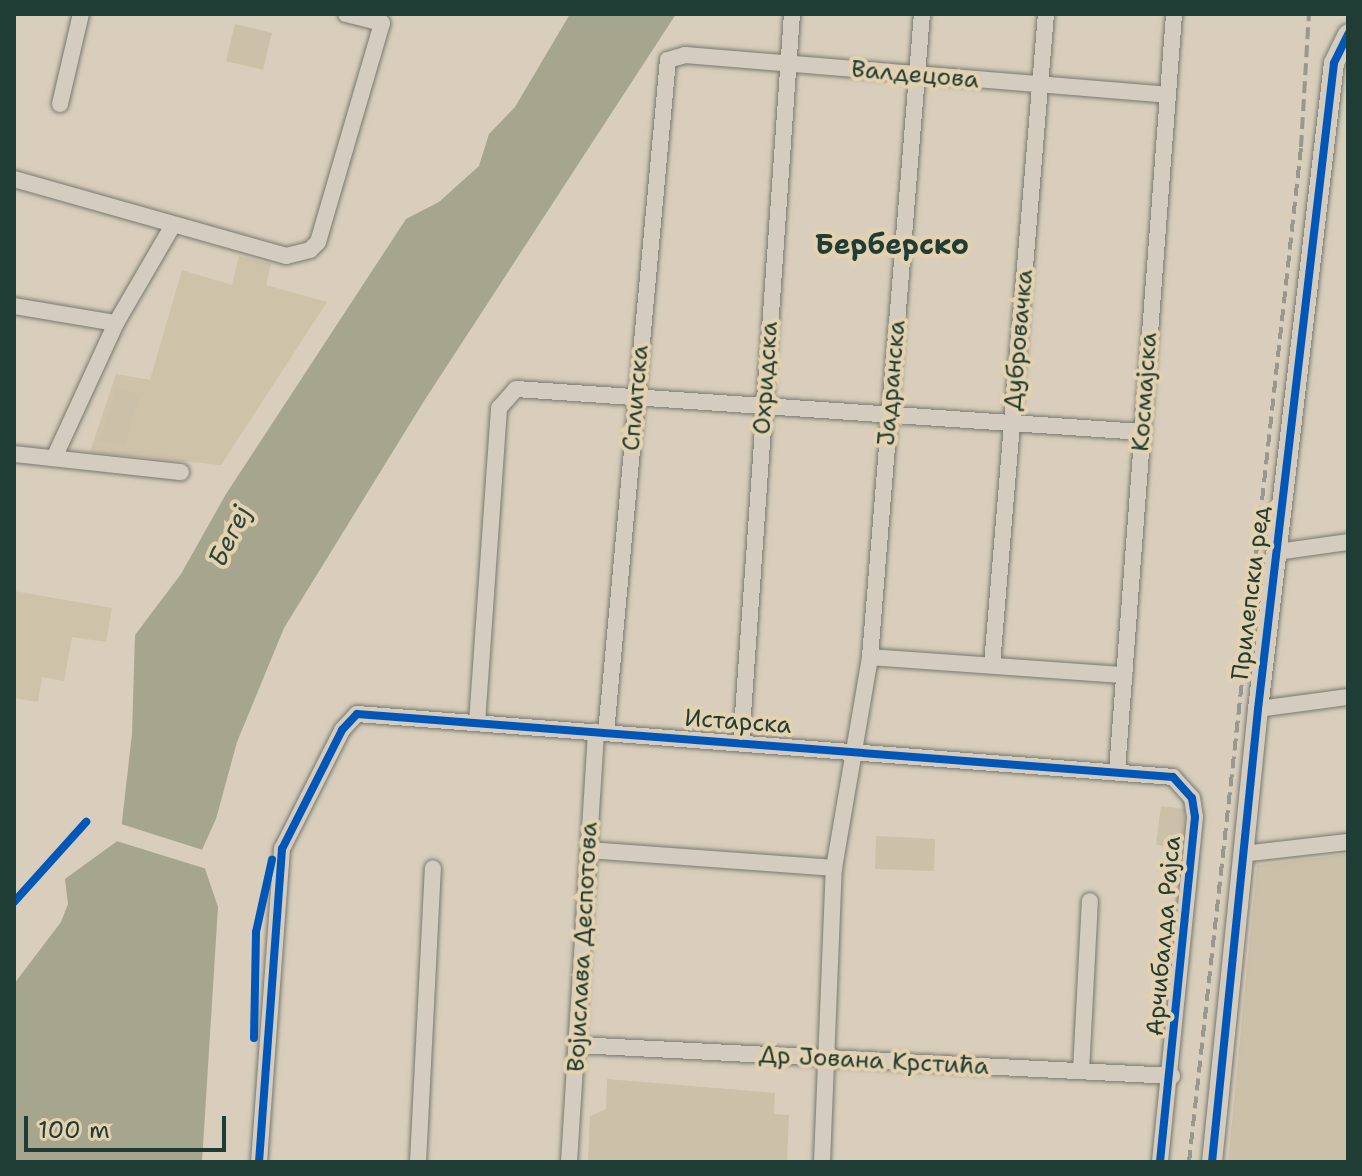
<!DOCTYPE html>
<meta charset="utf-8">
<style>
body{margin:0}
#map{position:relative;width:1362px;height:1176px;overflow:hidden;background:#d8cebb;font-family:"Shantell Sans",sans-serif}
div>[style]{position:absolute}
.built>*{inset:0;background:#cec2a9}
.green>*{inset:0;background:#cbc1a8}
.water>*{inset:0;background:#a6a58e}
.pier>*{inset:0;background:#d8cebb}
.roads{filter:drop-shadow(0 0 2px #78796f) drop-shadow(0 0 2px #78796f)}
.minor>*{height:16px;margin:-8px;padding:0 8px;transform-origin:8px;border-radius:8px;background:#d4ccbf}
.tertiary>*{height:20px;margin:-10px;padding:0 10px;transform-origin:10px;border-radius:10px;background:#d4ccbf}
.rail>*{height:4px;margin-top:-2px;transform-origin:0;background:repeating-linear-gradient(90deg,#99988e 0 12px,transparent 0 18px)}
.cycleway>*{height:8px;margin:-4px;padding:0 4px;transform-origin:4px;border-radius:4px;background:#0057b8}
span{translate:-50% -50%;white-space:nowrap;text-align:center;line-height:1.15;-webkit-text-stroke:8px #e4d1af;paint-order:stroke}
.street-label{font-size:24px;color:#1f3d34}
.water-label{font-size:26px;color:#2a463b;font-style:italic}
.quarter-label{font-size:28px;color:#1f3d34;font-weight:700}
.frame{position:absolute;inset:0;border:16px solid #1f3d34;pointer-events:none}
.scale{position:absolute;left:24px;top:1116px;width:202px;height:36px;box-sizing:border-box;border:4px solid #1f3d34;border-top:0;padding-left:10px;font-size:24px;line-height:28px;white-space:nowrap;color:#1f3d34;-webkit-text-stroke:6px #e4d1af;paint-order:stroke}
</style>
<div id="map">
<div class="built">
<i style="clip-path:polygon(239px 256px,271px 264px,266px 285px,327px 302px,221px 465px,90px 452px,116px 374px,150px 380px,182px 270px,232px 285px)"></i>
<i style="clip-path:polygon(14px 591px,112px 608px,106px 642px,72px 637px,64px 681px,42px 677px,38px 702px,14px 698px)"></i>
</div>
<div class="green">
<i style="clip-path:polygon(235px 24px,272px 33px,263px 70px,226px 61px)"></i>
<i style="clip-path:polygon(116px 388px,140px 395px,124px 447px,100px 440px)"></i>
<i style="clip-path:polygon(1161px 806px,1185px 809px,1181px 848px,1156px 845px)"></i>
<i style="clip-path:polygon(876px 836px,935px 839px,934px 871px,875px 869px)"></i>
<i style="clip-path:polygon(1348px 854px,1348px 1162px,1228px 1162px,1257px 865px)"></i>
<i style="clip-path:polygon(607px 1079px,775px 1093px,774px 1114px,789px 1115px,787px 1162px,588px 1162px,590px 1116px,606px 1109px)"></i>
</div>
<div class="water">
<i style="clip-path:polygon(570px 14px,676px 14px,424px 401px,284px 628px,237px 742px,216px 819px,200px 854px,218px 907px,202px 1162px,14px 1162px,14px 984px,61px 922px,68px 904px,65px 879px,120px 839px,132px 734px,135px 635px,181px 574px,226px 494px,406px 219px,439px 202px,479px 166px,489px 134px,515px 107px)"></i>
</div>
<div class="pier">
<i style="clip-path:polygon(118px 823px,206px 851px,210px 870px,113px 840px)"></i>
</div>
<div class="roads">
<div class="minor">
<i style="left:60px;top:104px;width:92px;rotate:-76.9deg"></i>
<i style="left:14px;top:179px;width:283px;rotate:15.8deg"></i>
<i style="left:286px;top:256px;width:25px;rotate:-14deg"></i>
<i style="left:310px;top:250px;width:11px;rotate:-45deg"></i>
<i style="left:318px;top:242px;width:228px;rotate:-73.7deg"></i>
<i style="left:382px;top:23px;width:37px;rotate:-166deg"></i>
<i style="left:14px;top:306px;width:103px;rotate:9.5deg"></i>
<i style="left:14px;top:454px;width:168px;rotate:6.2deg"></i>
<i style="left:54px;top:458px;width:149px;rotate:-65.3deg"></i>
<i style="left:116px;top:323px;width:113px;rotate:-59.8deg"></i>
<i style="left:1277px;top:552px;width:72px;rotate:-8deg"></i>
<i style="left:870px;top:657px;width:255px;rotate:4.1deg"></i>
<i style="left:992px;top:665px;width:653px;rotate:-85.26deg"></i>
<i style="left:1258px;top:709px;width:91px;rotate:-7.6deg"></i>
<i style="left:477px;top:723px;width:316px;rotate:-86deg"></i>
<i style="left:499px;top:408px;width:25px;rotate:-48deg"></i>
<i style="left:516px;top:389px;width:627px;rotate:3.93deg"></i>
<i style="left:606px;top:733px;width:676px;rotate:-84.74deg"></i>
<i style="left:668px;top:60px;width:18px;rotate:-16deg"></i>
<i style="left:685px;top:55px;width:484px;rotate:4.7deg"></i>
<i style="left:741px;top:743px;width:731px;rotate:-86deg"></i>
<i style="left:1117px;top:771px;width:759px;rotate:-85.69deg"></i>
<i style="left:589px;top:850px;width:246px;rotate:4.2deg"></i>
<i style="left:1242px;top:854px;width:107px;rotate:-6.5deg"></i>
<i style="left:577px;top:1045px;width:596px;rotate:2.98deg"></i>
<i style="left:1081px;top:1071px;width:170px;rotate:-87deg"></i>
<i style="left:259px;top:1162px;width:314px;rotate:-85.8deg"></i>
<i style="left:282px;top:849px;width:133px;rotate:-63.2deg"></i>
<i style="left:342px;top:730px;width:22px;rotate:-47deg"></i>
<i style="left:357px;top:714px;width:818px;rotate:4.41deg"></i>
<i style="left:1173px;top:777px;width:28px;rotate:48deg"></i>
<i style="left:1192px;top:798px;width:19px;rotate:81deg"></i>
<i style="left:1195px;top:817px;width:347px;rotate:95.8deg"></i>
<i style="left:418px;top:1162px;width:294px;rotate:-87.1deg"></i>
<i style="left:569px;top:1162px;width:431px;rotate:-86.4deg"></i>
<i style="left:822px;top:1162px;width:294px;rotate:-87.7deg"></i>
<i style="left:834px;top:868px;width:214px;rotate:-80.3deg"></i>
<i style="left:870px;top:657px;width:645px;rotate:-85.38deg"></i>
</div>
<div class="tertiary">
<i style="left:1212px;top:1162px;width:455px;rotate:-84.2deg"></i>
<i style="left:1258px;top:709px;width:650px;rotate:-83.29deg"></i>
<i style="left:1334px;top:63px;width:32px;rotate:-64deg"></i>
</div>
</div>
<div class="rail">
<i style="left:1189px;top:1162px;width:1021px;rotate:-83.7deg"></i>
<i style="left:1301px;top:147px;width:133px;rotate:-86.6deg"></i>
</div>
<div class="cycleway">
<i style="left:14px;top:902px;width:108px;rotate:-48deg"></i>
<i style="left:254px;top:1038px;width:106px;rotate:-88.9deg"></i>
<i style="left:256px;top:932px;width:74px;rotate:-77.5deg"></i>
<i style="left:259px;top:1162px;width:314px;rotate:-85.8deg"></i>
<i style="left:282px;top:849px;width:133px;rotate:-63.2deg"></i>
<i style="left:342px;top:730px;width:22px;rotate:-47deg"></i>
<i style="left:357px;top:714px;width:818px;rotate:4.41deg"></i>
<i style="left:1173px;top:777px;width:28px;rotate:48deg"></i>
<i style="left:1192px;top:798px;width:19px;rotate:81deg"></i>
<i style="left:1195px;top:817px;width:347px;rotate:95.8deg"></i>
<i style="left:1212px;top:1162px;width:455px;rotate:-84.2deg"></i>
<i style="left:1258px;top:709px;width:650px;rotate:-83.29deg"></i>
<i style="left:1334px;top:63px;width:32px;rotate:-64deg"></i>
</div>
<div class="street-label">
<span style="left:915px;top:75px;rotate:5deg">Валдецова</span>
<span style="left:1019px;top:340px;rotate:-85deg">Дубровачка</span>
<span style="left:766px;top:378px;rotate:-86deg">Охридска</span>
<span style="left:892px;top:383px;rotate:-85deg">Јадранска</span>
<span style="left:1145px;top:392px;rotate:-86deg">Космајска</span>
<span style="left:636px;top:398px;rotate:-85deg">Сплитска</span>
<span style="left:1251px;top:593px;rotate:-83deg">Прилепски ред</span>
<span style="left:738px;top:722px;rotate:4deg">Истарска</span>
<span style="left:1164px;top:936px;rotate:-85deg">Арчибалда Рајса</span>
<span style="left:583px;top:947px;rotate:-87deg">Војислава Деспотова</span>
<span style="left:874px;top:1061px;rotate:3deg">Др Јована Крстића</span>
</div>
<div class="water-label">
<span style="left:229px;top:536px;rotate:-64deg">Бегеј</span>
</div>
<div class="quarter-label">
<span style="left:892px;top:244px">Берберско</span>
</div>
<div class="frame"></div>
<div class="scale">100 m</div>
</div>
